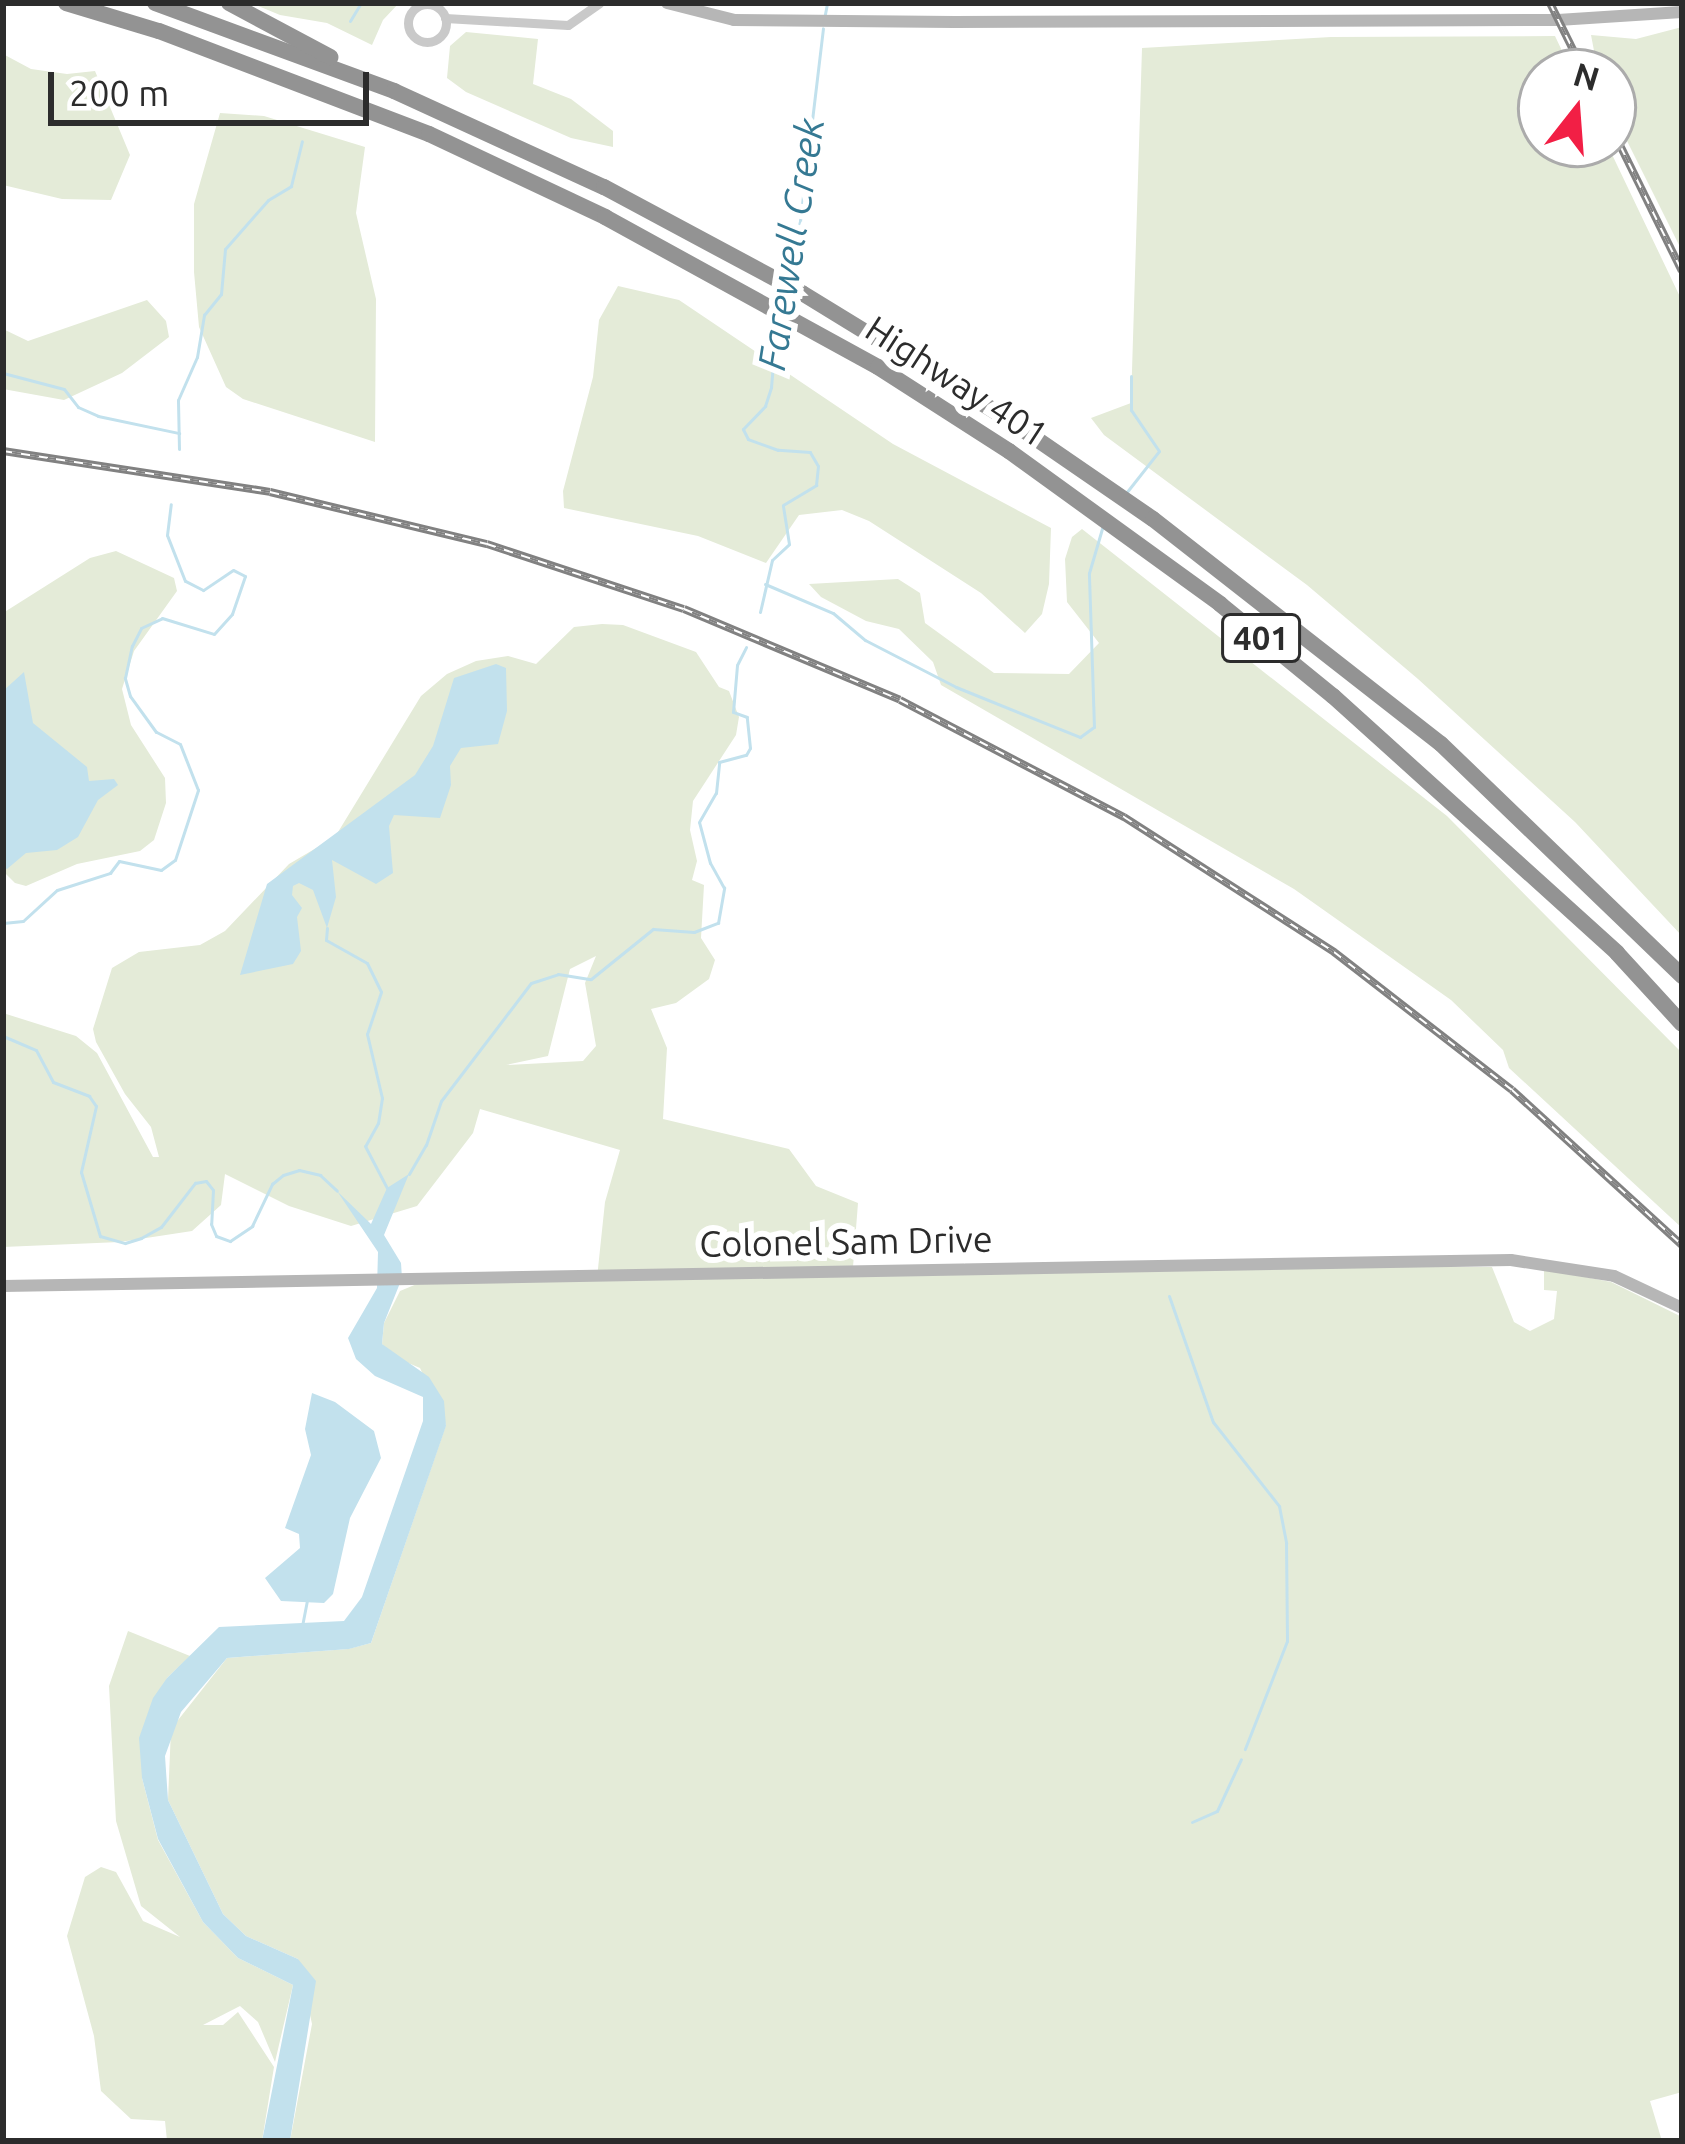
<!DOCTYPE html>
<style>
body{margin:0}
#map{position:relative;width:1685px;height:2144px;overflow:hidden;background:#fff;font-family:Ubuntu,sans-serif}
div>[style]{position:absolute}
.green>*{inset:0;background:#e4ebd8}
.water>*{inset:0;background:#c2e1ed}
.stream>*{height:3px;margin:-1.5px;padding:0 1.5px;transform-origin:1.5px;border-radius:1.5px;background:#c2e1ed}
.street>*{height:9px;margin:-4.5px;padding:0 4.5px;transform-origin:4.5px;border-radius:4.5px;background:#c9c9c9}
.street>.ring{margin:-4.5px;padding:0;box-sizing:content-box;background:none;border:9px solid #c9c9c9;border-radius:50%}
.secondary>*{height:12px;margin:-6px;padding:0 6px;transform-origin:6px;border-radius:6px;background:#b6b6b6}
.highway>*{height:16px;margin:-8px;padding:0 8px;transform-origin:8px;border-radius:8px;background:#939393}
.rail>*{height:8px;margin-top:-4px;transform-origin:0;background:repeating-linear-gradient(90deg,#fff 0 9px,#818181 0 18px);box-sizing:border-box;border-block:3px solid #818181}
span{translate:-50% -50%;white-space:nowrap;text-align:center;line-height:1.15;-webkit-text-stroke:12px #fff;paint-order:stroke}
.shield-label span{padding:3px 9px;background:#fff;border:3px solid;border-radius:9px;-webkit-text-stroke-width:0}
.shield-label{font-size:33px;color:#2c2c2c;font-weight:700}
.street-label{font-size:36px;color:#2c2c2c}
.water-label{font-size:39px;color:#357993;font-style:italic}
.frame{position:absolute;inset:0;border:6px solid #2c2c2c;pointer-events:none}
.north{position:absolute;left:1517px;top:48px;width:120px;height:120px;box-sizing:border-box;background:#fff;border:3px solid #ababab;border-radius:50%;rotate:17deg;font-size:33px;font-weight:700;line-height:48px;text-align:center;color:#2c2c2c}
.north::after{content:'';display:block;margin:auto;width:42px;height:54px;background:#f21f45;clip-path:polygon(50% 0,100% 100%,50% 72%,0 100%)}
.scale{position:absolute;left:48px;top:72px;width:321px;height:54px;box-sizing:border-box;border:6px solid #2c2c2c;border-top:0;padding-left:15px;font-size:36px;line-height:42px;white-space:nowrap;color:#2c2c2c;-webkit-text-stroke:9px #fff;paint-order:stroke}
</style>
<div id="map">
<div class="green">
<i style="clip-path:polygon(251px 3px,399px 3px,383px 20px,372px 45px,327px 23px,280px 15px)"></i>
<i style="clip-path:polygon(1682px 27px,1682px 251px,1613px 113px,1613px 72px,1592px 72px,1585px 57px,1595px 56px,1591px 35px,1636px 39px)"></i>
<i style="clip-path:polygon(466px 32px,538px 39px,533px 84px,571px 99px,613px 131px,613px 147px,571px 138px,466px 92px,447px 78px,450px 46px)"></i>
<i style="clip-path:polygon(1555px 36px,1572px 72px,1541px 72px,1541px 144px,1607px 144px,1682px 301px,1682px 936px,1575px 822px,1418px 679px,1307px 585px,1104px 435px,1091px 418px,1131px 403px,1142px 48px,1331px 37px)"></i>
<i style="clip-path:polygon(3px 54px,31px 69px,67px 74px,95px 71px,130px 155px,111px 200px,62px 199px,3px 185px)"></i>
<i style="clip-path:polygon(220px 113px,264px 116px,365px 147px,356px 213px,376px 299px,375px 442px,243px 399px,226px 387px,199px 327px,194px 272px,194px 204px)"></i>
<i style="clip-path:polygon(618px 286px,679px 300px,893px 444px,1051px 528px,1049px 584px,1042px 614px,1025px 633px,981px 593px,869px 521px,842px 510px,799px 515px,766px 563px,698px 536px,564px 508px,563px 491px,593px 377px,599px 320px)"></i>
<i style="clip-path:polygon(147px 300px,166px 321px,169px 337px,122px 373px,64px 400px,3px 389px,3px 329px,28px 341px)"></i>
<i style="clip-path:polygon(1082px 529px,1447px 816px,1682px 1053px,1682px 1228px,1509px 1068px,1503px 1050px,1451px 1000px,1294px 889px,941px 685px,933px 662px,899px 629px,866px 621px,821px 597px,809px 584px,898px 579px,920px 593px,925px 623px,994px 673px,1069px 674px,1099px 643px,1067px 602px,1065px 559px,1072px 537px)"></i>
<i style="clip-path:polygon(116px 551px,174px 578px,177px 591px,134px 651px,122px 689px,131px 725px,165px 778px,166px 803px,154px 840px,140px 851px,77px 864px,26px 886px,15px 883px,3px 871px,3px 613px,90px 558px)"></i>
<i style="clip-path:polygon(evenodd,602px 624px,623px 625px,696px 652px,719px 687px,729px 691px,739px 717px,736px 735px,693px 801px,690px 830px,697px 861px,692px 880px,704px 885px,701px 938px,715px 960px,709px 979px,676px 1003px,651px 1009px,667px 1048px,663px 1119px,789px 1149px,816px 1186px,858px 1203px,853px 1267px,1492px 1267px,1514px 1322px,1530px 1331px,1554px 1319px,1557px 1291px,1544px 1290px,1544px 1269px,1611px 1282px,1682px 1317px,1682px 2092px,1650px 2101px,1662px 2141px,290px 2141px,312px 2024px,298px 1959px,246px 1936px,223px 1914px,168px 1800px,171px 1729px,227px 1658px,348px 1649px,371px 1643px,446px 1425px,420px 1368px,392px 1356px,382px 1344px,384px 1323px,400px 1291px,429px 1279px,597px 1278px,605px 1202px,620px 1150px,480px 1109px,473px 1133px,417px 1206px,351px 1226px,289px 1206px,225px 1174px,221px 1205px,192px 1231px,120px 1242px,3px 1247px,3px 1013px,76px 1036px,97px 1053px,153px 1157px,159px 1157px,151px 1127px,125px 1094px,96px 1042px,93px 1029px,112px 968px,139px 952px,200px 945px,225px 931px,289px 864px,335px 837px,421px 696px,447px 674px,476px 661px,508px 656px,536px 664px,574px 627px,602px 624px,596px 956px,585px 983px,596px 1046px,583px 1061px,506px 1065px,548px 1056px,570px 969px,596px 956px)"></i>
<i style="clip-path:polygon(128px 1631px,190px 1656px,167px 1678px,142px 1778px,158px 1840px,203px 1922px,238px 1958px,293px 1985px,275px 2062px,258px 2022px,240px 2006px,203px 2025px,223px 2025px,238px 2012px,274px 2067px,262px 2141px,167px 2141px,165px 2121px,131px 2119px,101px 2091px,94px 2036px,67px 1936px,85px 1877px,101px 1867px,116px 1872px,143px 1921px,180px 1937px,141px 1906px,116px 1821px,109px 1686px)"></i>
</div>
<div class="water">
<i style="clip-path:polygon(496px 664px,506px 668px,507px 711px,498px 744px,461px 748px,450px 766px,451px 785px,440px 818px,394px 815px,389px 826px,393px 873px,376px 884px,332px 860px,336px 897px,327px 928px,313px 890px,299px 883px,293px 886px,292px 895px,302px 908px,297px 917px,301px 951px,293px 964px,240px 975px,267px 884px,415px 775px,433px 746px,454px 678px)"></i>
<i style="clip-path:polygon(24px 672px,33px 723px,87px 767px,89px 781px,114px 779px,118px 785px,98px 800px,78px 837px,57px 850px,26px 853px,7px 869px,3px 867px,3px 691px)"></i>
<i style="clip-path:polygon(409px 1174px,384px 1235px,401px 1263px,402px 1278px,384px 1323px,382px 1344px,429px 1377px,444px 1401px,446px 1426px,371px 1643px,349px 1649px,227px 1658px,181px 1712px,165px 1756px,168px 1800px,223px 1914px,246px 1936px,298px 1959px,316px 1981px,290px 2141px,262px 2141px,293px 1985px,238px 1958px,203px 1922px,158px 1839px,142px 1778px,139px 1738px,153px 1698px,167px 1678px,219px 1627px,344px 1621px,362px 1597px,423px 1421px,423px 1397px,375px 1376px,356px 1359px,348px 1338px,377px 1288px,378px 1252px,337px 1191px,371px 1224px,387px 1188px)"></i>
<i style="clip-path:polygon(312px 1393px,335px 1402px,374px 1431px,381px 1458px,350px 1518px,333px 1594px,324px 1603px,281px 1601px,265px 1578px,300px 1548px,299px 1534px,285px 1528px,311px 1455px,305px 1429px)"></i>
</div>
<div class="stream">
<i style="left:824px;top:19px;width:16px;rotate:-79deg"></i>
<i style="left:350px;top:21px;width:21px;rotate:-59deg"></i>
<i style="left:787px;top:274px;width:55px;rotate:-76.2deg"></i>
<i style="left:800px;top:221px;width:194px;rotate:-83.2deg"></i>
<i style="left:3px;top:373px;width:63px;rotate:14.7deg"></i>
<i style="left:64px;top:389px;width:23px;rotate:52deg"></i>
<i style="left:78px;top:407px;width:22px;rotate:24deg"></i>
<i style="left:98px;top:416px;width:83px;rotate:11.9deg"></i>
<i style="left:179px;top:449px;width:49px;rotate:-91.2deg"></i>
<i style="left:178px;top:400px;width:47px;rotate:-66.2deg"></i>
<i style="left:197px;top:357px;width:43px;rotate:-80.5deg"></i>
<i style="left:204px;top:315px;width:27px;rotate:-51deg"></i>
<i style="left:221px;top:294px;width:45px;rotate:-84.9deg"></i>
<i style="left:225px;top:249px;width:65px;rotate:-48.7deg"></i>
<i style="left:268px;top:200px;width:27px;rotate:-31deg"></i>
<i style="left:291px;top:186px;width:46px;rotate:-76.3deg"></i>
<i style="left:1126px;top:493px;width:53px;rotate:-51.8deg"></i>
<i style="left:1159px;top:451px;width:50px;rotate:-124.3deg"></i>
<i style="left:1131px;top:410px;width:34px;rotate:-90deg"></i>
<i style="left:765px;top:584px;width:74px;rotate:23.1deg"></i>
<i style="left:833px;top:613px;width:42px;rotate:40.2deg"></i>
<i style="left:865px;top:640px;width:102px;rotate:27.3deg"></i>
<i style="left:956px;top:687px;width:134px;rotate:22deg"></i>
<i style="left:1080px;top:737px;width:17px;rotate:-36deg"></i>
<i style="left:1094px;top:727px;width:154px;rotate:-91.9deg"></i>
<i style="left:1089px;top:573px;width:50px;rotate:-73.7deg"></i>
<i style="left:760px;top:612px;width:53px;rotate:-77deg"></i>
<i style="left:772px;top:560px;width:23px;rotate:-43deg"></i>
<i style="left:789px;top:544px;width:39px;rotate:-99deg"></i>
<i style="left:783px;top:505px;width:39px;rotate:-31deg"></i>
<i style="left:816px;top:485px;width:19px;rotate:-84deg"></i>
<i style="left:818px;top:466px;width:16px;rotate:-120deg"></i>
<i style="left:810px;top:452px;width:32px;rotate:-176deg"></i>
<i style="left:778px;top:450px;width:32px;rotate:-160deg"></i>
<i style="left:748px;top:439px;width:11px;rotate:-117deg"></i>
<i style="left:743px;top:429px;width:32px;rotate:-46deg"></i>
<i style="left:765px;top:406px;width:20px;rotate:-72deg"></i>
<i style="left:771px;top:387px;width:69px;rotate:-85deg"></i>
<i style="left:3px;top:923px;width:20px;rotate:-6deg"></i>
<i style="left:23px;top:921px;width:46px;rotate:-42.4deg"></i>
<i style="left:57px;top:890px;width:56px;rotate:-17.8deg"></i>
<i style="left:110px;top:873px;width:15px;rotate:-53deg"></i>
<i style="left:119px;top:861px;width:43px;rotate:12.1deg"></i>
<i style="left:161px;top:870px;width:17px;rotate:-36deg"></i>
<i style="left:175px;top:860px;width:74px;rotate:-71.8deg"></i>
<i style="left:198px;top:790px;width:49px;rotate:-111.4deg"></i>
<i style="left:180px;top:744px;width:27px;rotate:-153deg"></i>
<i style="left:156px;top:732px;width:44px;rotate:-125.8deg"></i>
<i style="left:130px;top:696px;width:19px;rotate:-106deg"></i>
<i style="left:125px;top:678px;width:33px;rotate:-78deg"></i>
<i style="left:132px;top:646px;width:20px;rotate:-63deg"></i>
<i style="left:141px;top:628px;width:23px;rotate:-25deg"></i>
<i style="left:162px;top:618px;width:54px;rotate:17.1deg"></i>
<i style="left:214px;top:634px;width:27px;rotate:-48deg"></i>
<i style="left:232px;top:614px;width:40px;rotate:-71.1deg"></i>
<i style="left:245px;top:576px;width:13px;rotate:-153deg"></i>
<i style="left:233px;top:570px;width:36px;rotate:146deg"></i>
<i style="left:203px;top:590px;width:20px;rotate:-153deg"></i>
<i style="left:185px;top:581px;width:49px;rotate:-111.4deg"></i>
<i style="left:167px;top:535px;width:31px;rotate:-83deg"></i>
<i style="left:327px;top:928px;width:12px;rotate:95deg"></i>
<i style="left:326px;top:940px;width:47px;rotate:29.3deg"></i>
<i style="left:367px;top:963px;width:32px;rotate:64deg"></i>
<i style="left:381px;top:992px;width:44px;rotate:108.4deg"></i>
<i style="left:367px;top:1034px;width:66px;rotate:76.8deg"></i>
<i style="left:382px;top:1098px;width:25px;rotate:99deg"></i>
<i style="left:378px;top:1123px;width:26px;rotate:119deg"></i>
<i style="left:365px;top:1146px;width:47px;rotate:62.4deg"></i>
<i style="left:3px;top:1036px;width:36px;rotate:23deg"></i>
<i style="left:36px;top:1050px;width:36px;rotate:62deg"></i>
<i style="left:53px;top:1082px;width:39px;rotate:21deg"></i>
<i style="left:89px;top:1096px;width:12px;rotate:55deg"></i>
<i style="left:96px;top:1106px;width:68px;rotate:102.8deg"></i>
<i style="left:81px;top:1172px;width:67px;rotate:73.5deg"></i>
<i style="left:100px;top:1236px;width:26px;rotate:16deg"></i>
<i style="left:125px;top:1243px;width:17px;rotate:-17deg"></i>
<i style="left:141px;top:1238px;width:23px;rotate:-29deg"></i>
<i style="left:161px;top:1227px;width:56px;rotate:-52.3deg"></i>
<i style="left:195px;top:1183px;width:11px;rotate:-10deg"></i>
<i style="left:206px;top:1181px;width:11px;rotate:52deg"></i>
<i style="left:213px;top:1190px;width:34px;rotate:93deg"></i>
<i style="left:211px;top:1224px;width:13px;rotate:67deg"></i>
<i style="left:216px;top:1236px;width:15px;rotate:20deg"></i>
<i style="left:230px;top:1241px;width:27px;rotate:-34deg"></i>
<i style="left:252px;top:1226px;width:47px;rotate:-64.5deg"></i>
<i style="left:272px;top:1184px;width:14px;rotate:-39deg"></i>
<i style="left:283px;top:1175px;width:17px;rotate:-17deg"></i>
<i style="left:299px;top:1170px;width:22px;rotate:13deg"></i>
<i style="left:320px;top:1175px;width:23px;rotate:43deg"></i>
<i style="left:409px;top:1174px;width:34px;rotate:-60deg"></i>
<i style="left:426px;top:1145px;width:46px;rotate:-71.2deg"></i>
<i style="left:441px;top:1101px;width:148px;rotate:-52.7deg"></i>
<i style="left:531px;top:983px;width:28px;rotate:-18deg"></i>
<i style="left:558px;top:974px;width:33px;rotate:9deg"></i>
<i style="left:591px;top:979px;width:80px;rotate:-38.9deg"></i>
<i style="left:653px;top:929px;width:41px;rotate:4.2deg"></i>
<i style="left:694px;top:932px;width:26px;rotate:-21deg"></i>
<i style="left:718px;top:923px;width:36px;rotate:-80deg"></i>
<i style="left:724px;top:888px;width:29px;rotate:-119deg"></i>
<i style="left:710px;top:863px;width:42px;rotate:-105deg"></i>
<i style="left:699px;top:822px;width:34px;rotate:-60deg"></i>
<i style="left:716px;top:793px;width:31px;rotate:-84deg"></i>
<i style="left:719px;top:762px;width:28px;rotate:-15deg"></i>
<i style="left:746px;top:755px;width:8px;rotate:-60deg"></i>
<i style="left:750px;top:748px;width:31px;rotate:-96deg"></i>
<i style="left:747px;top:717px;width:15px;rotate:-160deg"></i>
<i style="left:733px;top:712px;width:47px;rotate:-85.1deg"></i>
<i style="left:737px;top:665px;width:20px;rotate:-63deg"></i>
<i style="left:1169px;top:1296px;width:133px;rotate:70.8deg"></i>
<i style="left:1213px;top:1422px;width:107px;rotate:51.8deg"></i>
<i style="left:1279px;top:1506px;width:38px;rotate:79deg"></i>
<i style="left:1286px;top:1543px;width:98px;rotate:89.4deg"></i>
<i style="left:1287px;top:1641px;width:116px;rotate:111.3deg"></i>
<i style="left:302px;top:1626px;width:26px;rotate:-79deg"></i>
<i style="left:1192px;top:1822px;width:27px;rotate:-24deg"></i>
<i style="left:1217px;top:1811px;width:57px;rotate:-65.2deg"></i>
</div>
<div class="street">
<i class="ring" style="left:408px;top:4px;width:29px;height:29px"></i>
<i style="left:445px;top:18px;width:123px;rotate:3.3deg"></i>
<i style="left:568px;top:25px;width:38px;rotate:-35deg"></i>
</div>
<div class="secondary">
<i style="left:667px;top:3px;width:69px;rotate:14.2deg"></i>
<i style="left:734px;top:20px;width:220px;rotate:0.5deg"></i>
<i style="left:954px;top:22px;width:604px;rotate:-0.19deg"></i>
<i style="left:1558px;top:20px;width:124px;rotate:-3.7deg"></i>
<i style="left:3px;top:1286px;width:1508px;rotate:-0.99deg"></i>
<i style="left:1511px;top:1260px;width:104px;rotate:8.8deg"></i>
<i style="left:1614px;top:1276px;width:75px;rotate:25.2deg"></i>
</div>
<div class="highway">
<i style="left:66px;top:3px;width:97px;rotate:16.8deg"></i>
<i style="left:159px;top:31px;width:289px;rotate:20.9deg"></i>
<i style="left:429px;top:134px;width:195px;rotate:25.2deg"></i>
<i style="left:605px;top:217px;width:311px;rotate:28.8deg"></i>
<i style="left:878px;top:367px;width:156px;rotate:32.7deg"></i>
<i style="left:1009px;top:451px;width:261px;rotate:35.9deg"></i>
<i style="left:1220px;top:604px;width:146px;rotate:39.2deg"></i>
<i style="left:1333px;top:696px;width:383px;rotate:42.1deg"></i>
<i style="left:1617px;top:953px;width:96px;rotate:47.5deg"></i>
<i style="left:155px;top:3px;width:255px;rotate:20.2deg"></i>
<i style="left:394px;top:91px;width:231px;rotate:24.6deg"></i>
<i style="left:604px;top:187px;width:225px;rotate:28.2deg"></i>
<i style="left:802px;top:293px;width:239px;rotate:31.5deg"></i>
<i style="left:1006px;top:418px;width:178px;rotate:34.5deg"></i>
<i style="left:1153px;top:519px;width:365px;rotate:38deg"></i>
<i style="left:1441px;top:744px;width:335px;rotate:43.9deg"></i>
<i style="left:229px;top:3px;width:115px;rotate:28.1deg"></i>
</div>
<div class="rail">
<i style="left:1550px;top:3px;width:77px;rotate:63.8deg"></i>
<i style="left:1613px;top:131px;width:156px;rotate:63.8deg"></i>
<i style="left:3px;top:451px;width:270px;rotate:8.7deg"></i>
<i style="left:270px;top:492px;width:223px;rotate:13.5deg"></i>
<i style="left:487px;top:544px;width:207px;rotate:18.3deg"></i>
<i style="left:684px;top:609px;width:234px;rotate:22.8deg"></i>
<i style="left:900px;top:700px;width:253px;rotate:27.6deg"></i>
<i style="left:1124px;top:817px;width:250px;rotate:32.7deg"></i>
<i style="left:1334px;top:952px;width:225px;rotate:37.8deg"></i>
<i style="left:1512px;top:1090px;width:230px;rotate:42.4deg"></i>
</div>
<div class="shield-label">
<span style="left:1261px;top:638px">401</span>
</div>
<div class="street-label">
<span style="left:957px;top:381px;rotate:33deg">Highway 401</span>
<span style="left:846px;top:1241px;rotate:-1deg">Colonel Sam Drive</span>
</div>
<div class="water-label">
<span style="left:791px;top:244px;rotate:-81deg">Farewell Creek</span>
</div>
<div class="frame"></div>
<div class="north">N</div>
<div class="scale">200 m</div>
</div>
